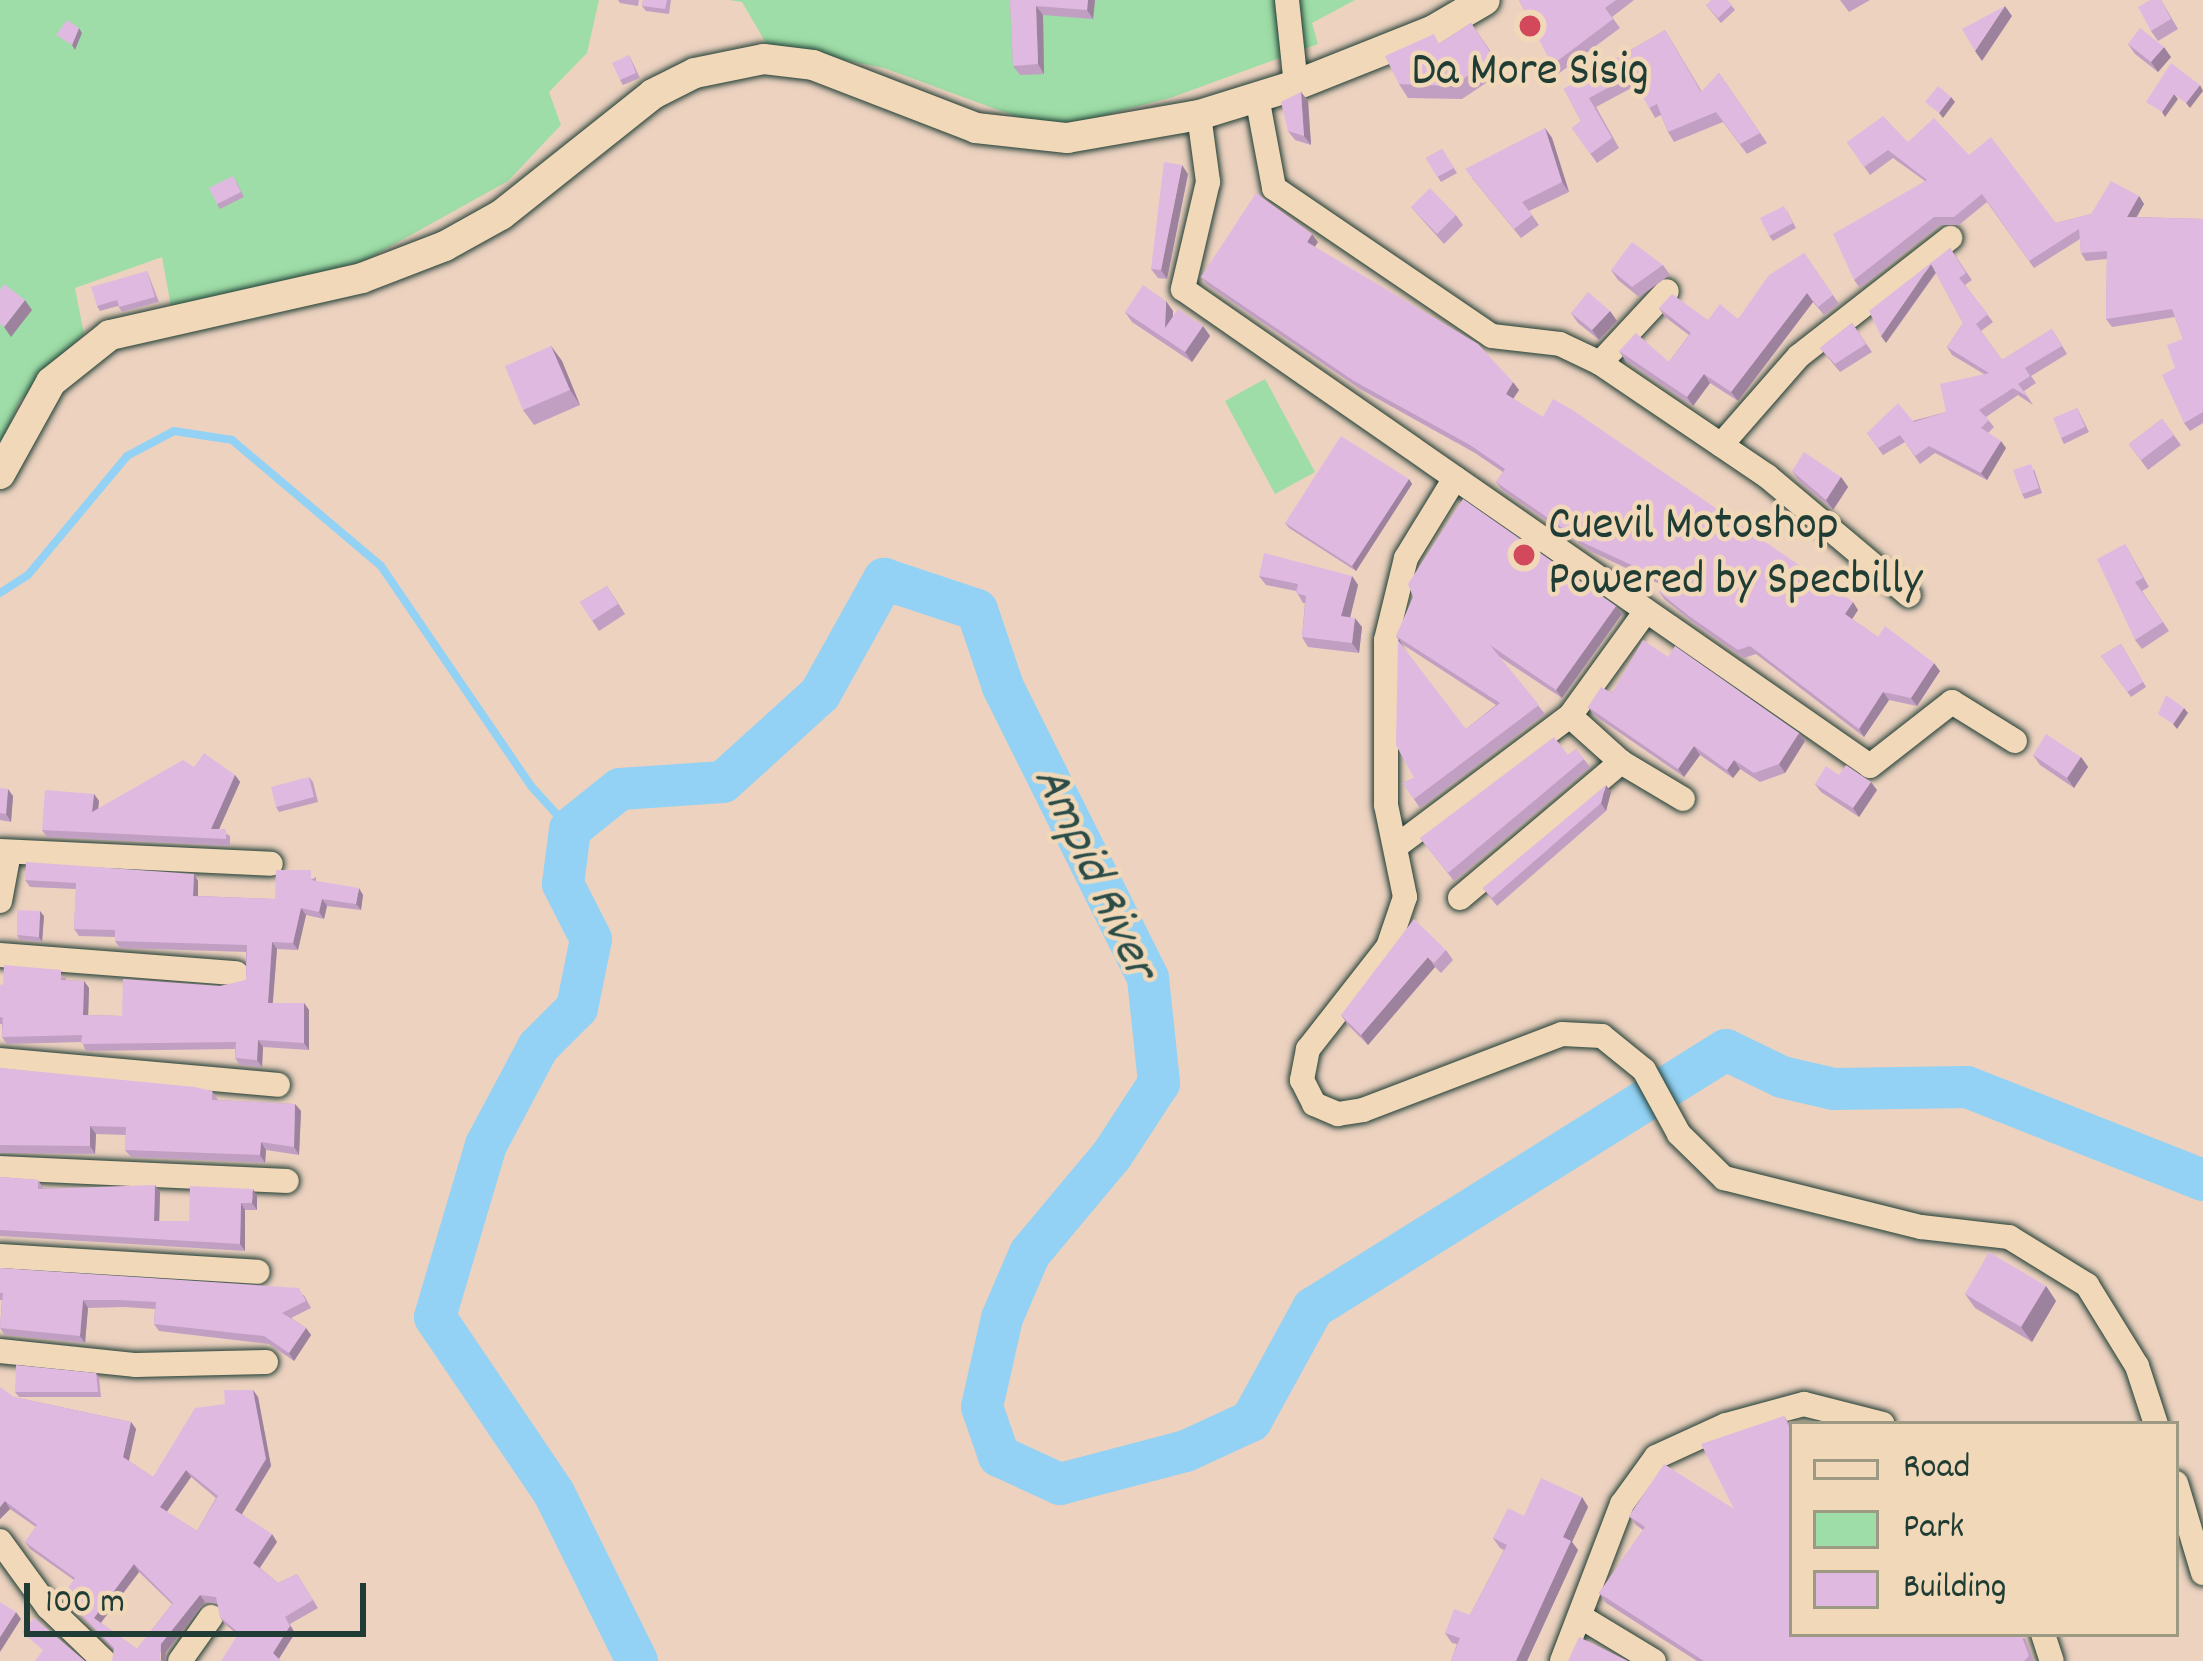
<!DOCTYPE html>
<style>
body{margin:0}
#map{position:relative;width:2203px;height:1661px;overflow:hidden;background:#edd2c0;font-family:Dekko,sans-serif}
div>[style]{position:absolute}
.green>*{inset:0;background:#9edda7}
.stream>*{height:8px;margin:-4px;padding:0 4px;transform-origin:4px;border-radius:4px;background:#93d2f4}
.river>*{height:42px;margin:-21px;padding:0 21px;transform-origin:21px;border-radius:21px;background:#93d2f4}
.roads{filter:drop-shadow(0 0 3px #1f3d34) drop-shadow(0 0 3px #1f3d34)}
.minor>*{height:24px;margin:-12px;padding:0 12px;transform-origin:12px;border-radius:12px;background:#f0d8b8}
.tertiary>*{height:30px;margin:-15px;padding:0 15px;transform-origin:15px;border-radius:15px;background:#f0d8b8}
.wall>*{inset:0;background:#c19fc2}
.shaded-wall>*{inset:0;background:#9d829e}
.building>*{inset:0;background:#e0b9e1}
.dots>*{width:33px;height:33px;translate:-50% -50%;box-sizing:border-box;border:6px solid #f0d8b8;border-radius:50%}
span{translate:-50% -50%;white-space:nowrap;text-align:center;line-height:1.15;-webkit-text-stroke:9px #f0d8b8;paint-order:stroke}
.poi-label{font-size:48px;color:#1f3d34}
.left{translate:0 -50%;text-align:left}
.water-label{font-size:51px;color:#2b4c47;font-style:italic}
.legend{position:absolute;left:1789px;top:1421px;width:390px;height:216px;box-sizing:border-box;background:#f0d8b8;border:3px solid #9c9a83;margin:0;padding:15px 21px;list-style:none;font-size:36px;color:#1f3d34}
.legend li{display:flex;align-items:center;gap:24px;height:60px}
.legend b{width:60px;border:3px solid #9c9a83}
.scale{position:absolute;left:24px;top:1583px;width:342px;height:54px;box-sizing:border-box;border:6px solid #1f3d34;border-top:0;padding-left:15px;font-size:36px;line-height:42px;white-space:nowrap;color:#1f3d34;-webkit-text-stroke:9px #f0d8b8;paint-order:stroke}
</style>
<div id="map">
<div class="green">
<i style="clip-path:polygon(0 0,599px 0,587px 53px,549px 92px,561px 125px,508px 181px,366px 260px,172px 312px,162px 257px,75px 288px,84px 334px,19px 402px,0 448px)"></i>
<i style="clip-path:polygon(729px 0,1355px 0,1312px 23px,1318px 44px,1173px 97px,1083px 121px,1036px 124px,884px 68px,767px 45px,742px 2px)"></i>
<i style="clip-path:polygon(1265px 379px,1315px 472px,1275px 494px,1225px 401px)"></i>
</div>
<div class="stream">
<i style="left:0;top:593px;width:33px;rotate:-33deg"></i>
<i style="left:28px;top:575px;width:155px;rotate:-50.2deg"></i>
<i style="left:127px;top:456px;width:53px;rotate:-28deg"></i>
<i style="left:174px;top:431px;width:59px;rotate:8.8deg"></i>
<i style="left:232px;top:440px;width:195px;rotate:40.2deg"></i>
<i style="left:381px;top:566px;width:266px;rotate:55.7deg"></i>
<i style="left:531px;top:786px;width:58px;rotate:47.8deg"></i>
</div>
<div class="river">
<i style="left:637px;top:1661px;width:187px;rotate:-116.3deg"></i>
<i style="left:554px;top:1493px;width:212px;rotate:-124.1deg"></i>
<i style="left:435px;top:1317px;width:179px;rotate:-73.5deg"></i>
<i style="left:486px;top:1145px;width:111px;rotate:-62deg"></i>
<i style="left:538px;top:1047px;width:55px;rotate:-45deg"></i>
<i style="left:577px;top:1008px;width:70px;rotate:-78.5deg"></i>
<i style="left:591px;top:939px;width:62px;rotate:-117deg"></i>
<i style="left:563px;top:884px;width:55px;rotate:-82.7deg"></i>
<i style="left:570px;top:829px;width:64px;rotate:-38.7deg"></i>
<i style="left:620px;top:789px;width:103px;rotate:-3.9deg"></i>
<i style="left:723px;top:782px;width:131px;rotate:-42.2deg"></i>
<i style="left:820px;top:694px;width:132px;rotate:-60.9deg"></i>
<i style="left:884px;top:579px;width:98px;rotate:18.4deg"></i>
<i style="left:977px;top:610px;width:81px;rotate:71.3deg"></i>
<i style="left:1003px;top:687px;width:325px;rotate:63.5deg"></i>
<i style="left:1148px;top:978px;width:106px;rotate:84deg"></i>
<i style="left:1159px;top:1083px;width:86px;rotate:123.1deg"></i>
<i style="left:1112px;top:1155px;width:128px;rotate:129.9deg"></i>
<i style="left:1030px;top:1253px;width:71px;rotate:113.3deg"></i>
<i style="left:1002px;top:1318px;width:91px;rotate:102.7deg"></i>
<i style="left:982px;top:1407px;width:52px;rotate:70.9deg"></i>
<i style="left:999px;top:1456px;width:67px;rotate:24.7deg"></i>
<i style="left:1060px;top:1484px;width:130px;rotate:-14.7deg"></i>
<i style="left:1186px;top:1451px;width:72px;rotate:-24.8deg"></i>
<i style="left:1251px;top:1421px;width:129px;rotate:-61.2deg"></i>
<i style="left:1313px;top:1308px;width:487px;rotate:-32deg"></i>
<i style="left:1726px;top:1050px;width:62px;rotate:25.7deg"></i>
<i style="left:1782px;top:1077px;width:53px;rotate:13deg"></i>
<i style="left:1834px;top:1089px;width:133px;rotate:-0.9deg"></i>
<i style="left:1967px;top:1087px;width:254px;rotate:21.5deg"></i>
</div>
<div class="roads">
<div class="minor">
<i style="left:1287px;top:0;width:85px;rotate:84deg"></i>
<i style="left:1257px;top:97px;width:93px;rotate:79.4deg"></i>
<i style="left:1274px;top:188px;width:263px;rotate:34.2deg"></i>
<i style="left:1492px;top:336px;width:68px;rotate:6.7deg"></i>
<i style="left:1560px;top:344px;width:44px;rotate:25.4deg"></i>
<i style="left:1600px;top:363px;width:202px;rotate:34.1deg"></i>
<i style="left:1767px;top:476px;width:185px;rotate:40deg"></i>
<i style="left:1199px;top:115px;width:68px;rotate:82.3deg"></i>
<i style="left:1208px;top:182px;width:110px;rotate:103.2deg"></i>
<i style="left:1183px;top:289px;width:836px;rotate:34.77deg"></i>
<i style="left:1870px;top:766px;width:104px;rotate:-38deg"></i>
<i style="left:1952px;top:702px;width:74px;rotate:31.8deg"></i>
<i style="left:1600px;top:363px;width:98px;rotate:-47.1deg"></i>
<i style="left:1721px;top:445px;width:118px;rotate:-48.8deg"></i>
<i style="left:1799px;top:356px;width:192px;rotate:-38deg"></i>
<i style="left:1455px;top:478px;width:94px;rotate:121.5deg"></i>
<i style="left:1406px;top:558px;width:84px;rotate:103.7deg"></i>
<i style="left:1386px;top:640px;width:165px;rotate:90deg"></i>
<i style="left:1386px;top:805px;width:94px;rotate:78.3deg"></i>
<i style="left:1405px;top:897px;width:53px;rotate:108.8deg"></i>
<i style="left:1388px;top:947px;width:130px;rotate:128.1deg"></i>
<i style="left:1308px;top:1049px;width:32px;rotate:101deg"></i>
<i style="left:1302px;top:1080px;width:27px;rotate:63deg"></i>
<i style="left:1314px;top:1104px;width:26px;rotate:23deg"></i>
<i style="left:1338px;top:1114px;width:25px;rotate:-9deg"></i>
<i style="left:1363px;top:1110px;width:213px;rotate:-20.9deg"></i>
<i style="left:1562px;top:1034px;width:40px;rotate:2.9deg"></i>
<i style="left:1602px;top:1036px;width:54px;rotate:39deg"></i>
<i style="left:1644px;top:1070px;width:73px;rotate:61.3deg"></i>
<i style="left:1679px;top:1134px;width:63px;rotate:44.4deg"></i>
<i style="left:1724px;top:1178px;width:203px;rotate:14deg"></i>
<i style="left:1921px;top:1227px;width:89px;rotate:6.5deg"></i>
<i style="left:2009px;top:1237px;width:92px;rotate:31.6deg"></i>
<i style="left:2087px;top:1285px;width:95px;rotate:58.3deg"></i>
<i style="left:2137px;top:1366px;width:61px;rotate:71.9deg"></i>
<i style="left:1646px;top:611px;width:130px;rotate:125.9deg"></i>
<i style="left:1570px;top:716px;width:69px;rotate:42deg"></i>
<i style="left:1621px;top:762px;width:72px;rotate:30.8deg"></i>
<i style="left:1398px;top:845px;width:215px;rotate:-36.9deg"></i>
<i style="left:0;top:851px;width:271px;rotate:2.7deg"></i>
<i style="left:1460px;top:898px;width:211px;rotate:-40.2deg"></i>
<i style="left:0;top:901px;width:49px;rotate:-79.4deg"></i>
<i style="left:0;top:955px;width:237px;rotate:4.4deg"></i>
<i style="left:0;top:1060px;width:279px;rotate:5.1deg"></i>
<i style="left:0;top:1168px;width:287px;rotate:2.6deg"></i>
<i style="left:0;top:1256px;width:258px;rotate:3.5deg"></i>
<i style="left:0;top:1351px;width:137px;rotate:5.9deg"></i>
<i style="left:136px;top:1365px;width:130px;rotate:-1.3deg"></i>
<i style="left:2176px;top:1483px;width:94px;rotate:73.3deg"></i>
<i style="left:0;top:1541px;width:82px;rotate:54deg"></i>
<i style="left:48px;top:1607px;width:78px;rotate:44deg"></i>
<i style="left:1581px;top:1617px;width:85px;rotate:31.1deg"></i>
<i style="left:2043px;top:1634px;width:28px;rotate:72deg"></i>
<i style="left:180px;top:1661px;width:54px;rotate:-54.8deg"></i>
<i style="left:1562px;top:1661px;width:168px;rotate:-69.1deg"></i>
<i style="left:1622px;top:1504px;width:58px;rotate:-54.1deg"></i>
<i style="left:1656px;top:1457px;width:77px;rotate:-24.6deg"></i>
<i style="left:1726px;top:1425px;width:81px;rotate:-15.1deg"></i>
<i style="left:1804px;top:1404px;width:81px;rotate:14.2deg"></i>
</div>
<div class="tertiary">
<i style="left:0;top:474px;width:105px;rotate:-61deg"></i>
<i style="left:51px;top:382px;width:75px;rotate:-38.5deg"></i>
<i style="left:110px;top:335px;width:258px;rotate:-12.7deg"></i>
<i style="left:362px;top:278px;width:89px;rotate:-21.1deg"></i>
<i style="left:445px;top:246px;width:64px;rotate:-29deg"></i>
<i style="left:501px;top:215px;width:194px;rotate:-38.5deg"></i>
<i style="left:653px;top:94px;width:47px;rotate:-26.6deg"></i>
<i style="left:695px;top:73px;width:70px;rotate:-11.5deg"></i>
<i style="left:764px;top:59px;width:49px;rotate:7deg"></i>
<i style="left:813px;top:65px;width:175px;rotate:21.1deg"></i>
<i style="left:976px;top:128px;width:92px;rotate:6.3deg"></i>
<i style="left:1067px;top:138px;width:134px;rotate:-9.9deg"></i>
<i style="left:1199px;top:115px;width:102px;rotate:-17.2deg"></i>
<i style="left:1296px;top:85px;width:146px;rotate:-21.7deg"></i>
<i style="left:1432px;top:31px;width:61px;rotate:-30.3deg"></i>
</div>
</div>
<div class="wall">
<i style="clip-path:polygon(618px 0,639px 0,638px 6px,620px 3px)"></i>
<i style="clip-path:polygon(643px 0,671px 0,669px 14px,646px 11px,642px 6px)"></i>
<i style="clip-path:polygon(1010px 0,1095px 0,1093px 19px,1043px 15px,1044px 74px,1020px 75px,1013px 66px)"></i>
<i style="clip-path:polygon(1519px 0,1634px 0,1612px 17px,1620px 28px,1558px 74px)"></i>
<i style="clip-path:polygon(1727px 0,1735px 10px,1721px 23px,1706px 5px)"></i>
<i style="clip-path:polygon(1840px 0,1870px 0,1849px 12px)"></i>
<i style="clip-path:polygon(2161px 0,2178px 29px,2158px 41px,2151px 31px)"></i>
<i style="clip-path:polygon(1471px 23px,1504px 71px,1462px 99px,1408px 98px,1399px 84px,1440px 43px)"></i>
<i style="clip-path:polygon(1665px 30px,1702px 92px,1719px 73px,1767px 143px,1747px 154px,1723px 122px,1674px 142px,1668px 132px,1661px 115px,1655px 118px,1637px 85px,1596px 107px,1619px 148px,1597px 163px,1572px 128px,1581px 121px,1564px 89px)"></i>
<i style="clip-path:polygon(2128px 44px,2171px 57px,2158px 72px,2135px 54px)"></i>
<i style="clip-path:polygon(629px 55px,640px 78px,623px 85px,620px 80px)"></i>
<i style="clip-path:polygon(1301px 92px,1308px 101px,1311px 145px,1295px 140px,1288px 131px)"></i>
<i style="clip-path:polygon(1545px 128px,1552px 138px,1569px 192px,1529px 211px,1539px 225px,1521px 238px,1472px 178px)"></i>
<i style="clip-path:polygon(1847px 142px,1908px 142px,1969px 155px,2056px 223px,2091px 214px,2139px 196px,2144px 204px,2137px 217px,2203px 219px,2203px 423px,2190px 431px,2184px 423px,2175px 368px,2183px 339px,2175px 317px,2112px 327px,2106px 319px,2107px 259px,2086px 261px,2081px 253px,2080px 239px,2034px 268px,1987px 202px,1959px 225px,1940px 225px,1860px 288px,1854px 280px,1925px 181px,1893px 158px,1870px 175px)"></i>
<i style="clip-path:polygon(1442px 149px,1457px 173px,1441px 182px,1426px 158px)"></i>
<i style="clip-path:polygon(1188px 174px,1167px 279px,1158px 278px,1151px 269px)"></i>
<i style="clip-path:polygon(236px 181px,244px 197px,220px 209px,217px 204px)"></i>
<i style="clip-path:polygon(1411px 207px,1456px 215px,1463px 225px,1444px 244px)"></i>
<i style="clip-path:polygon(1787px 211px,1796px 228px,1773px 241px,1769px 236px)"></i>
<i style="clip-path:polygon(1318px 242px,1315px 247px,1519px 390px,1513px 399px,1858px 610px,1852px 619px,1878px 637px,1940px 671px,1917px 706px,1889px 700px,1864px 737px,1756px 654px,1744px 658px,1695px 624px,1665px 600px,1659px 592px,1664px 586px,1590px 551px,1502px 490px,1496px 482px,1503px 472px,1475px 453px,1360px 389px,1207px 285px,1201px 277px)"></i>
<i style="clip-path:polygon(1950px 248px,1972px 280px,1965px 285px,1993px 322px,1981px 331px,2002px 360px,2052px 329px,2067px 354px,2031px 376px,2036px 383px,2024px 391px,2033px 405px,2018px 395px,1986px 417px,1994px 427px,1988px 433px,2006px 448px,1987px 480px,1935px 453px,1920px 464px,1905px 442px,1883px 455px,1867px 433px,1946px 412px,1984px 374px,1952px 355px,1947px 347px,1963px 323px,1936px 273px,1886px 343px)"></i>
<i style="clip-path:polygon(1804px 253px,1839px 304px,1824px 315px,1813px 302px,1738px 401px,1710px 383px,1693px 406px,1625px 360px,1619px 351px,1669px 362px,1689px 335px,1665px 317px,1659px 308px,1708px 320px,1738px 319px)"></i>
<i style="clip-path:polygon(1663px 265px,1670px 275px,1639px 297px,1618px 280px,1611px 270px)"></i>
<i style="clip-path:polygon(147px 271px,159px 302px,122px 312px,118px 306px,100px 311px,97px 306px)"></i>
<i style="clip-path:polygon(1173px 311px,1173px 316px,1203px 326px,1210px 336px,1192px 362px,1132px 322px,1125px 312px)"></i>
<i style="clip-path:polygon(1610px 311px,1617px 321px,1599px 340px,1578px 323px,1571px 313px)"></i>
<i style="clip-path:polygon(1852px 323px,1872px 352px,1840px 372px,1820px 348px)"></i>
<i style="clip-path:polygon(551px 346px,562px 361px,580px 405px,534px 425px,523px 410px)"></i>
<i style="clip-path:polygon(2077px 408px,2089px 432px,2064px 444px,2061px 438px)"></i>
<i style="clip-path:polygon(2162px 419px,2181px 445px,2148px 470px,2129px 444px)"></i>
<i style="clip-path:polygon(2034px 469px,2042px 493px,2025px 499px,2022px 494px)"></i>
<i style="clip-path:polygon(1792px 471px,1841px 477px,1848px 487px,1833px 510px,1799px 481px)"></i>
<i style="clip-path:polygon(1409px 479px,1412px 484px,1356px 571px,1289px 528px,1285px 523px)"></i>
<i style="clip-path:polygon(2125px 544px,2149px 587px,2142px 591px,2169px 631px,2142px 649px,2135px 640px)"></i>
<i style="clip-path:polygon(1259px 576px,1352px 576px,1358px 585px,1350px 617px,1362px 627px,1359px 653px,1308px 647px,1302px 637px,1305px 603px,1303px 603px,1296px 591px,1266px 585px)"></i>
<i style="clip-path:polygon(607px 586px,625px 614px,599px 631px,580px 602px)"></i>
<i style="clip-path:polygon(1616px 606px,1622px 614px,1562px 698px,1498px 656px,1545px 714px,1420px 808px,1403px 783px,1414px 778px,1466px 729px,1496px 705px,1402px 644px,1396px 636px)"></i>
<i style="clip-path:polygon(2121px 644px,2146px 687px,2131px 697px,2101px 656px)"></i>
<i style="clip-path:polygon(1668px 657px,1799px 733px,1805px 741px,1785px 773px,1760px 782px,1740px 769px,1733px 778px,1700px 755px,1684px 777px,1594px 715px,1588px 707px)"></i>
<i style="clip-path:polygon(1576px 749px,1590px 767px,1454px 881px,1420px 838px,1568px 755px)"></i>
<i style="clip-path:polygon(2033px 755px,2081px 757px,2088px 767px,2074px 788px,2040px 765px)"></i>
<i style="clip-path:polygon(194px 767px,235px 775px,240px 782px,219px 829px,230px 836px,230px 846px,47px 837px,42px 830px,94px 794px,99px 801px,98px 809px)"></i>
<i style="clip-path:polygon(1839px 775px,1877px 790px,1859px 817px,1821px 792px,1815px 784px)"></i>
<i style="clip-path:polygon(309px 777px,313px 782px,318px 802px,279px 812px,276px 807px)"></i>
<i style="clip-path:polygon(0 788px,13px 796px,11px 822px,0 820px)"></i>
<i style="clip-path:polygon(1611px 792px,1606px 811px,1497px 906px,1483px 888px)"></i>
<i style="clip-path:polygon(194px 874px,198px 881px,198px 896px,275px 899px,316px 877px,316px 881px,363px 895px,361px 910px,327px 906px,324px 919px,306px 915px,298px 950px,277px 949px,273px 1003px,304px 1003px,309px 1010px,309px 1050px,263px 1047px,262px 1067px,240px 1065px,235px 1058px,235px 1049px,86px 1051px,82px 1042px,7px 1044px,2px 1037px,2px 1024px,0 1024px,0 985px,66px 977px,66px 980px,84px 981px,89px 988px,88px 1015px,122px 1016px,246px 980px,246px 952px,120px 948px,115px 941px,115px 937px,79px 936px,74px 929px,76px 889px,30px 887px,25px 880px)"></i>
<i style="clip-path:polygon(44px 916px,42px 942px,20px 940px,17px 935px)"></i>
<i style="clip-path:polygon(1446px 950px,1453px 960px,1441px 973px,1435px 967px,1368px 1045px,1348px 1025px,1341px 1015px)"></i>
<i style="clip-path:polygon(0 1068px,212px 1091px,218px 1100px,295px 1104px,301px 1111px,299px 1155px,266px 1150px,265px 1163px,131px 1157px,125px 1150px,126px 1135px,96px 1134px,95px 1154px,0 1153px)"></i>
<i style="clip-path:polygon(0 1177px,38px 1180px,43px 1188px,160px 1192px,159px 1221px,189px 1221px,257px 1196px,257px 1210px,245px 1210px,245px 1251px,0 1236px)"></i>
<i style="clip-path:polygon(0 1268px,304px 1295px,311px 1308px,291px 1318px,306px 1328px,311px 1335px,294px 1361px,269px 1344px,159px 1331px,154px 1324px,155px 1309px,124px 1307px,88px 1308px,85px 1343px,5px 1335px,0 1328px,2px 1300px,0 1300px)"></i>
<i style="clip-path:polygon(2046px 1286px,2056px 1301px,2032px 1342px,1975px 1308px,1965px 1294px)"></i>
<i style="clip-path:polygon(96px 1373px,99px 1378px,101px 1397px,19px 1397px,15px 1392px)"></i>
<i style="clip-path:polygon(evenodd,14px 1397px,131px 1422px,136px 1429px,129px 1461px,153px 1477px,225px 1404px,258px 1397px,271px 1466px,242px 1514px,277px 1542px,260px 1568px,278px 1583px,297px 1574px,318px 1608px,290px 1624px,295px 1633px,279px 1659px,238px 1635px,225px 1624px,220px 1617px,218px 1604px,205px 1602px,166px 1652px,114px 1650px,63px 1596px,74px 1580px,30px 1549px,25px 1542px,36px 1527px,10px 1509px,0 1519px,14px 1397px,191px 1477px,216px 1498px,197px 1531px,167px 1512px,191px 1477px,14px 1397px,139px 1572px,172px 1604px,137px 1649px,101px 1623px,139px 1572px)"></i>
<i style="clip-path:polygon(1784px 1416px,1792px 1428px,1792px 1634px,2025px 1638px,2034px 1661px,1697px 1661px,1606px 1603px,1599px 1593px,1643px 1530px,1636px 1525px,1629px 1516px,1734px 1509px)"></i>
<i style="clip-path:polygon(1582px 1497px,1588px 1507px,1572px 1542px,1578px 1550px,1527px 1661px,1451px 1661px,1457px 1644px,1452px 1643px,1445px 1633px,1470px 1615px,1504px 1550px,1500px 1548px,1493px 1538px,1524px 1516px)"></i>
</div>
<div class="shaded-wall">
<i style="clip-path:polygon(1088px 0,1095px 0,1093px 19px,1087px 10px)"></i>
<i style="clip-path:polygon(1036px 6px,1043px 15px,1044px 74px,1038px 64px)"></i>
<i style="clip-path:polygon(2005px 6px,2012px 16px,1982px 61px,1975px 51px)"></i>
<i style="clip-path:polygon(79px 28px,82px 33px,75px 50px,72px 45px)"></i>
<i style="clip-path:polygon(2164px 47px,2171px 57px,2158px 72px,2151px 62px)"></i>
<i style="clip-path:polygon(2200px 85px,2203px 91px,2190px 108px,2186px 103px)"></i>
<i style="clip-path:polygon(1301px 92px,1308px 101px,1311px 145px,1304px 136px)"></i>
<i style="clip-path:polygon(2174px 94px,2178px 99px,2165px 117px,2162px 112px)"></i>
<i style="clip-path:polygon(1951px 97px,1955px 102px,1943px 118px,1939px 113px)"></i>
<i style="clip-path:polygon(1545px 128px,1552px 138px,1569px 192px,1562px 182px)"></i>
<i style="clip-path:polygon(1182px 165px,1188px 174px,1167px 279px,1161px 270px)"></i>
<i style="clip-path:polygon(2139px 196px,2144px 204px,2132px 224px,2127px 217px)"></i>
<i style="clip-path:polygon(1312px 234px,1318px 242px,1312px 250px,1307px 242px)"></i>
<i style="clip-path:polygon(1931px 264px,1936px 272px,1886px 343px,1881px 336px)"></i>
<i style="clip-path:polygon(1807px 293px,1813px 302px,1738px 401px,1731px 392px)"></i>
<i style="clip-path:polygon(25px 300px,32px 310px,11px 337px,4px 327px)"></i>
<i style="clip-path:polygon(1166px 301px,1173px 311px,1172px 338px,1165px 328px)"></i>
<i style="clip-path:polygon(1610px 311px,1617px 321px,1599px 340px,1592px 330px)"></i>
<i style="clip-path:polygon(1203px 326px,1210px 336px,1192px 362px,1185px 352px)"></i>
<i style="clip-path:polygon(551px 346px,562px 361px,580px 405px,570px 390px)"></i>
<i style="clip-path:polygon(1704px 374px,1710px 383px,1693px 406px,1687px 397px)"></i>
<i style="clip-path:polygon(1513px 382px,1519px 390px,1511px 402px,1506px 394px)"></i>
<i style="clip-path:polygon(2001px 441px,2006px 448px,1987px 480px,1981px 473px)"></i>
<i style="clip-path:polygon(1841px 477px,1848px 487px,1833px 510px,1826px 500px)"></i>
<i style="clip-path:polygon(1409px 479px,1412px 484px,1356px 571px,1352px 566px)"></i>
<i style="clip-path:polygon(1352px 576px,1358px 585px,1348px 626px,1341px 616px)"></i>
<i style="clip-path:polygon(1853px 602px,1858px 610px,1850px 622px,1845px 614px)"></i>
<i style="clip-path:polygon(1616px 606px,1622px 614px,1562px 698px,1556px 690px)"></i>
<i style="clip-path:polygon(1355px 618px,1362px 627px,1359px 653px,1352px 643px)"></i>
<i style="clip-path:polygon(1934px 663px,1940px 671px,1917px 706px,1911px 698px)"></i>
<i style="clip-path:polygon(1883px 692px,1889px 700px,1864px 737px,1859px 729px)"></i>
<i style="clip-path:polygon(2184px 708px,2188px 713px,2177px 729px,2173px 724px)"></i>
<i style="clip-path:polygon(1799px 733px,1805px 741px,1785px 773px,1779px 764px)"></i>
<i style="clip-path:polygon(1694px 746px,1700px 755px,1684px 777px,1678px 769px)"></i>
<i style="clip-path:polygon(2081px 757px,2088px 767px,2074px 788px,2067px 778px)"></i>
<i style="clip-path:polygon(1734px 760px,1740px 769px,1733px 778px,1727px 770px)"></i>
<i style="clip-path:polygon(235px 775px,240px 782px,216px 836px,211px 829px)"></i>
<i style="clip-path:polygon(1871px 782px,1877px 790px,1859px 817px,1853px 808px)"></i>
<i style="clip-path:polygon(1606px 785px,1611px 792px,1606px 811px,1601px 803px)"></i>
<i style="clip-path:polygon(8px 789px,13px 796px,11px 822px,6px 814px)"></i>
<i style="clip-path:polygon(94px 794px,99px 801px,97px 819px,92px 812px)"></i>
<i style="clip-path:polygon(194px 874px,198px 881px,198px 903px,193px 896px)"></i>
<i style="clip-path:polygon(359px 888px,363px 895px,361px 910px,356px 904px)"></i>
<i style="clip-path:polygon(322px 899px,327px 906px,324px 919px,319px 912px)"></i>
<i style="clip-path:polygon(301px 908px,306px 915px,298px 950px,293px 943px)"></i>
<i style="clip-path:polygon(40px 911px,44px 916px,42px 942px,39px 937px)"></i>
<i style="clip-path:polygon(272px 942px,277px 949px,272px 1010px,268px 1003px)"></i>
<i style="clip-path:polygon(1428px 957px,1435px 967px,1368px 1045px,1361px 1035px)"></i>
<i style="clip-path:polygon(84px 981px,89px 988px,88px 1022px,83px 1015px)"></i>
<i style="clip-path:polygon(304px 1003px,309px 1010px,309px 1050px,304px 1043px)"></i>
<i style="clip-path:polygon(258px 1040px,263px 1047px,262px 1067px,257px 1060px)"></i>
<i style="clip-path:polygon(295px 1104px,301px 1111px,299px 1155px,294px 1147px)"></i>
<i style="clip-path:polygon(90px 1126px,96px 1134px,95px 1154px,90px 1146px)"></i>
<i style="clip-path:polygon(261px 1142px,266px 1150px,265px 1163px,260px 1155px)"></i>
<i style="clip-path:polygon(155px 1185px,160px 1192px,159px 1228px,154px 1221px)"></i>
<i style="clip-path:polygon(253px 1189px,257px 1196px,257px 1210px,252px 1203px)"></i>
<i style="clip-path:polygon(241px 1203px,245px 1210px,245px 1251px,240px 1244px)"></i>
<i style="clip-path:polygon(2046px 1286px,2056px 1301px,2032px 1342px,2021px 1327px)"></i>
<i style="clip-path:polygon(83px 1300px,88px 1308px,85px 1343px,80px 1336px)"></i>
<i style="clip-path:polygon(306px 1328px,311px 1335px,294px 1361px,289px 1353px)"></i>
<i style="clip-path:polygon(253px 1390px,258px 1397px,271px 1466px,240px 1517px,235px 1510px)"></i>
<i style="clip-path:polygon(131px 1422px,136px 1429px,128px 1464px,123px 1457px)"></i>
<i style="clip-path:polygon(186px 1470px,191px 1477px,165px 1514px,160px 1507px)"></i>
<i style="clip-path:polygon(1582px 1497px,1588px 1507px,1572px 1542px,1578px 1550px,1527px 1661px,1516px 1661px,1563px 1537px)"></i>
<i style="clip-path:polygon(5px 1501px,10px 1509px,0 1519px,0 1507px)"></i>
<i style="clip-path:polygon(272px 1534px,277px 1542px,258px 1570px,253px 1563px)"></i>
<i style="clip-path:polygon(134px 1564px,139px 1572px,99px 1625px,94px 1618px)"></i>
<i style="clip-path:polygon(200px 1595px,205px 1602px,166px 1652px,165px 1661px,161px 1661px,161px 1644px)"></i>
<i style="clip-path:polygon(16px 1612px,21px 1619px,0 1652px,0 1637px)"></i>
<i style="clip-path:polygon(290px 1626px,295px 1633px,278px 1660px,273px 1653px)"></i>
</div>
<div class="building">
<i style="clip-path:polygon(643px 0,667px 0,665px 9px,642px 6px)"></i>
<i style="clip-path:polygon(1010px 0,1088px 0,1087px 10px,1036px 6px,1038px 64px,1013px 66px)"></i>
<i style="clip-path:polygon(1519px 0,1616px 0,1605px 8px,1613px 19px,1552px 65px)"></i>
<i style="clip-path:polygon(1711px 0,1727px 0,1732px 5px,1718px 18px,1706px 5px)"></i>
<i style="clip-path:polygon(2150px 0,2161px 0,2171px 19px,2151px 31px,2138px 7px)"></i>
<i style="clip-path:polygon(2005px 6px,1975px 51px,1962px 29px)"></i>
<i style="clip-path:polygon(67px 20px,79px 28px,72px 45px,56px 35px)"></i>
<i style="clip-path:polygon(1471px 23px,1494px 58px,1453px 86px,1399px 84px,1385px 56px,1434px 34px,1439px 44px)"></i>
<i style="clip-path:polygon(2140px 28px,2164px 47px,2151px 62px,2128px 44px)"></i>
<i style="clip-path:polygon(1665px 30px,1701px 92px,1719px 73px,1760px 133px,1740px 144px,1716px 112px,1668px 132px,1657px 104px,1649px 108px,1632px 75px,1589px 98px,1612px 138px,1590px 154px,1572px 128px,1581px 121px,1564px 89px)"></i>
<i style="clip-path:polygon(629px 55px,636px 73px,620px 80px,612px 63px)"></i>
<i style="clip-path:polygon(2171px 63px,2200px 85px,2186px 103px,2174px 94px,2162px 112px,2146px 102px)"></i>
<i style="clip-path:polygon(1938px 86px,1951px 97px,1939px 113px,1925px 102px)"></i>
<i style="clip-path:polygon(1301px 92px,1304px 136px,1288px 131px,1281px 102px)"></i>
<i style="clip-path:polygon(1883px 116px,1908px 142px,1934px 118px,1969px 155px,1991px 137px,2056px 223px,2091px 214px,2111px 181px,2139px 196px,2127px 217px,2203px 219px,2203px 412px,2184px 423px,2162px 375px,2175px 368px,2167px 345px,2183px 339px,2172px 309px,2106px 319px,2107px 251px,2081px 253px,2079px 229px,2029px 261px,1982px 194px,1954px 217px,1934px 217px,1854px 280px,1833px 234px,1927px 180px,1888px 150px,1864px 167px,1847px 142px)"></i>
<i style="clip-path:polygon(1545px 128px,1562px 182px,1522px 202px,1532px 215px,1514px 229px,1465px 169px)"></i>
<i style="clip-path:polygon(1442px 149px,1454px 168px,1437px 177px,1426px 158px)"></i>
<i style="clip-path:polygon(1164px 162px,1182px 165px,1161px 270px,1151px 269px)"></i>
<i style="clip-path:polygon(233px 176px,241px 192px,217px 204px,209px 188px)"></i>
<i style="clip-path:polygon(1430px 188px,1456px 215px,1437px 234px,1411px 207px)"></i>
<i style="clip-path:polygon(1256px 193px,1312px 234px,1307px 242px,1478px 344px,1513px 382px,1506px 394px,1543px 417px,1553px 399px,1571px 409px,1853px 602px,1845px 614px,1878px 637px,1885px 626px,1934px 663px,1911px 698px,1883px 692px,1859px 729px,1750px 646px,1738px 650px,1689px 616px,1659px 592px,1666px 581px,1584px 543px,1496px 482px,1505px 469px,1470px 445px,1354px 381px,1201px 277px)"></i>
<i style="clip-path:polygon(1784px 206px,1793px 223px,1769px 236px,1760px 218px)"></i>
<i style="clip-path:polygon(1632px 242px,1663px 265px,1632px 287px,1611px 270px)"></i>
<i style="clip-path:polygon(1950px 248px,1966px 273px,1959px 278px,1988px 314px,1976px 324px,2002px 360px,2052px 329px,2062px 346px,2025px 368px,2030px 376px,2018px 384px,2028px 397px,2013px 388px,1979px 410px,1989px 420px,1981px 428px,2001px 441px,1981px 473px,1929px 446px,1915px 456px,1900px 435px,1878px 448px,1867px 433px,1898px 403px,1914px 422px,1946px 412px,1940px 384px,1989px 373px,1947px 347px,1963px 323px,1931px 264px,1881px 336px,1869px 311px)"></i>
<i style="clip-path:polygon(1804px 253px,1833px 295px,1818px 307px,1807px 293px,1731px 392px,1704px 374px,1687px 397px,1619px 351px,1636px 333px,1669px 362px,1691px 333px,1659px 308px,1672px 294px,1708px 320px,1720px 304px,1738px 319px,1769px 275px)"></i>
<i style="clip-path:polygon(147px 271px,155px 297px,119px 307px,117px 300px,97px 306px,91px 287px)"></i>
<i style="clip-path:polygon(4px 284px,25px 300px,4px 327px,0 324px,0 290px)"></i>
<i style="clip-path:polygon(1143px 285px,1166px 301px,1165px 328px,1178px 309px,1203px 326px,1185px 352px,1125px 312px)"></i>
<i style="clip-path:polygon(1588px 292px,1610px 311px,1592px 330px,1571px 313px)"></i>
<i style="clip-path:polygon(1852px 323px,1866px 344px,1835px 364px,1820px 348px)"></i>
<i style="clip-path:polygon(551px 346px,570px 390px,523px 410px,505px 366px)"></i>
<i style="clip-path:polygon(2077px 408px,2085px 427px,2061px 438px,2053px 418px)"></i>
<i style="clip-path:polygon(2162px 419px,2174px 435px,2141px 460px,2129px 444px)"></i>
<i style="clip-path:polygon(1341px 436px,1409px 479px,1352px 566px,1285px 523px)"></i>
<i style="clip-path:polygon(1804px 452px,1841px 477px,1826px 500px,1792px 471px)"></i>
<i style="clip-path:polygon(2031px 464px,2039px 488px,2022px 494px,2013px 470px)"></i>
<i style="clip-path:polygon(1463px 499px,1616px 606px,1556px 690px,1490px 645px,1539px 705px,1414px 799px,1403px 783px,1414px 778px,1396px 745px,1398px 640px,1466px 729px,1500px 703px,1396px 636px,1413px 597px,1408px 584px)"></i>
<i style="clip-path:polygon(2125px 544px,2143px 578px,2135px 582px,2163px 622px,2135px 640px,2097px 559px)"></i>
<i style="clip-path:polygon(1264px 553px,1352px 576px,1341px 616px,1355px 618px,1352px 643px,1302px 637px,1306px 596px,1296px 593px,1298px 584px,1259px 576px)"></i>
<i style="clip-path:polygon(607px 586px,618px 604px,592px 621px,580px 602px)"></i>
<i style="clip-path:polygon(1643px 640px,1668px 657px,1675px 646px,1799px 733px,1779px 764px,1754px 773px,1734px 760px,1727px 770px,1694px 746px,1678px 769px,1588px 707px,1601px 687px,1612px 693px)"></i>
<i style="clip-path:polygon(2121px 644px,2143px 682px,2127px 692px,2101px 656px)"></i>
<i style="clip-path:polygon(2166px 695px,2184px 708px,2173px 724px,2158px 714px)"></i>
<i style="clip-path:polygon(2046px 734px,2081px 757px,2067px 778px,2033px 755px)"></i>
<i style="clip-path:polygon(1554px 737px,1568px 755px,1576px 749px,1584px 759px,1448px 873px,1420px 838px)"></i>
<i style="clip-path:polygon(204px 753px,235px 775px,211px 829px,226px 829px,226px 839px,42px 830px,45px 790px,94px 794px,92px 812px,183px 760px,194px 767px)"></i>
<i style="clip-path:polygon(1846px 765px,1871px 782px,1853px 808px,1815px 784px,1826px 766px,1839px 775px)"></i>
<i style="clip-path:polygon(309px 777px,314px 797px,276px 807px,271px 787px)"></i>
<i style="clip-path:polygon(1606px 785px,1601px 803px,1492px 898px,1483px 888px)"></i>
<i style="clip-path:polygon(0 788px,8px 789px,6px 814px,0 813px)"></i>
<i style="clip-path:polygon(26px 862px,194px 874px,193px 896px,275px 899px,276px 870px,311px 870px,311px 880px,359px 888px,356px 904px,322px 899px,319px 912px,301px 908px,293px 943px,272px 942px,268px 1003px,304px 1003px,304px 1043px,258px 1040px,257px 1060px,235px 1058px,236px 1042px,81px 1044px,82px 1035px,2px 1037px,3px 1018px,0 1017px,0 985px,3px 985px,4px 965px,61px 970px,61px 980px,84px 981px,83px 1015px,122px 1016px,123px 979px,220px 986px,246px 980px,247px 945px,115px 941px,115px 930px,74px 929px,76px 883px,25px 880px)"></i>
<i style="clip-path:polygon(17px 910px,40px 911px,39px 937px,17px 935px)"></i>
<i style="clip-path:polygon(1414px 919px,1446px 950px,1434px 963px,1428px 957px,1361px 1035px,1341px 1015px)"></i>
<i style="clip-path:polygon(0 1068px,195px 1087px,212px 1091px,212px 1100px,295px 1104px,294px 1147px,261px 1142px,260px 1155px,125px 1150px,126px 1127px,90px 1126px,90px 1146px,0 1145px)"></i>
<i style="clip-path:polygon(0 1177px,38px 1180px,38px 1189px,155px 1185px,154px 1221px,189px 1221px,190px 1186px,253px 1189px,252px 1203px,241px 1203px,240px 1244px,0 1230px)"></i>
<i style="clip-path:polygon(1989px 1252px,2046px 1286px,2021px 1327px,1965px 1294px)"></i>
<i style="clip-path:polygon(0 1268px,299px 1288px,306px 1301px,282px 1313px,306px 1328px,289px 1353px,264px 1336px,154px 1324px,156px 1302px,119px 1300px,83px 1300px,80px 1336px,0 1328px,3px 1293px,0 1293px)"></i>
<i style="clip-path:polygon(16px 1365px,96px 1373px,98px 1392px,15px 1392px)"></i>
<i style="clip-path:polygon(evenodd,0 1387px,14px 1397px,131px 1422px,123px 1457px,153px 1477px,195px 1408px,225px 1404px,224px 1390px,253px 1390px,266px 1459px,235px 1510px,272px 1534px,253px 1563px,278px 1583px,297px 1574px,313px 1600px,285px 1617px,290px 1626px,273px 1653px,281px 1661px,221px 1661px,239px 1633px,220px 1617px,216px 1597px,200px 1595px,161px 1644px,160px 1660px,162px 1661px,112px 1661px,114px 1648px,63px 1596px,75px 1578px,25px 1542px,37px 1525px,5px 1501px,0 1507px,0 1387px,186px 1470px,218px 1496px,197px 1531px,160px 1507px,186px 1470px,0 1387px,134px 1564px,173px 1603px,137px 1649px,94px 1618px,134px 1564px)"></i>
<i style="clip-path:polygon(1784px 1416px,1790px 1429px,1792px 1428px,1792px 1634px,2021px 1634px,2029px 1656px,2024px 1661px,1704px 1661px,1599px 1593px,1645px 1527px,1629px 1516px,1664px 1464px,1734px 1509px,1701px 1444px)"></i>
<i style="clip-path:polygon(1541px 1478px,1582px 1497px,1563px 1537px,1571px 1541px,1516px 1661px,1451px 1661px,1460px 1638px,1445px 1633px,1454px 1609px,1470px 1615px,1507px 1545px,1493px 1538px,1508px 1508px,1524px 1516px)"></i>
<i style="clip-path:polygon(0 1602px,16px 1612px,0 1637px)"></i>
<i style="clip-path:polygon(34px 1618px,85px 1661px,35px 1661px,43px 1650px,22px 1632px)"></i>
<i style="clip-path:polygon(1579px 1637px,1628px 1661px,1568px 1661px)"></i>
</div>
<div class="dots">
<i style="left:1530px;top:26px;background:#d1495b"></i>
<i style="left:1524px;top:555px;background:#d1495b"></i>
</div>
<div class="poi-label">
<span style="left:1530px;top:74px">Da More Sisig</span>
<span class="left" style="left:1548px;top:555px">Cuevil Motoshop<br>Powered by Specbilly</span>
</div>
<div class="water-label">
<span style="left:1092px;top:874px;rotate:65deg">Ampid River</span>
</div>
<ul class="legend">
<li><b style="height:15px;background:#f0d8b8"></b>Road</li>
<li><b style="height:33px;background:#9edda7"></b>Park</li>
<li><b style="height:33px;background:#e0b9e1"></b>Building</li>
</ul>
<div class="scale">100 m</div>
</div>
